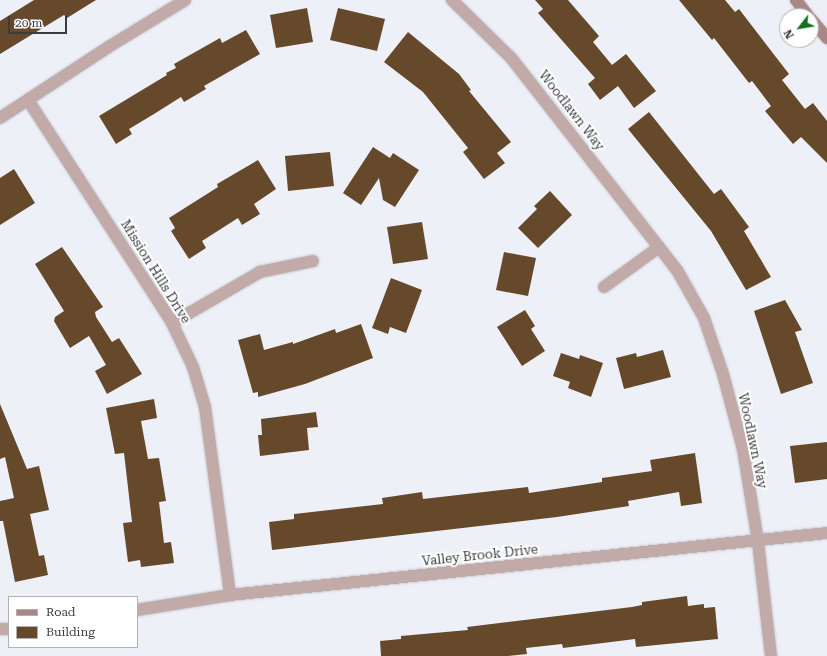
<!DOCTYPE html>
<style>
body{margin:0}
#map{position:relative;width:827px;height:656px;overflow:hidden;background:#eef0f8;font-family:"Roboto Serif",serif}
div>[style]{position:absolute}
.building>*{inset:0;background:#66492b}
.roads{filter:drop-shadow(0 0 1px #caccd3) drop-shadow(0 0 1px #caccd3)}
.street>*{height:12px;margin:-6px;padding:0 6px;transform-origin:6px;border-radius:6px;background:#c1aaa8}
.secondary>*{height:12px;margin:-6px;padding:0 6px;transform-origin:6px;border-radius:6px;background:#a88885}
span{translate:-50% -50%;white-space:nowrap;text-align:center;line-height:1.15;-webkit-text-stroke:4px #fff;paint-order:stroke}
.street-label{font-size:13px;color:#3b3c3f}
.legend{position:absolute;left:8px;top:596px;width:130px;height:52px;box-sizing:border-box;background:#fff;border:1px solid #b1b1b2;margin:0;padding:5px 7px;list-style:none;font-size:12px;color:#3b3c3f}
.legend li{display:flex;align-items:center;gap:8px;height:20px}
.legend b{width:20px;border:1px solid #b1b1b2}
.north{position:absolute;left:779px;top:8px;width:40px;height:40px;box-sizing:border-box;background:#fff;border:1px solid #b1b1b2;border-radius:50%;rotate:239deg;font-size:11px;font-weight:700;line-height:16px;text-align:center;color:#3b3c3f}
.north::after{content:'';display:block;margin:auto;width:14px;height:18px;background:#13701c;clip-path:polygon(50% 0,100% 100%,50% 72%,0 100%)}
.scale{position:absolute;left:8px;top:16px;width:59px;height:18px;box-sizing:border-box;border:2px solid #3b3c3f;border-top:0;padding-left:5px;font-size:12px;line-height:14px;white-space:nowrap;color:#3b3c3f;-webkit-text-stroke:3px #fff;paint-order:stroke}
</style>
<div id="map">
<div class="building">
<i style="clip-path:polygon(34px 0,96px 0,67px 18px,64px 15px,0 54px,0 21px)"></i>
<i style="clip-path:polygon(535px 0,568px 0,599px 36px,593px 42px,612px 65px,626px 54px,656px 91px,634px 108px,618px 86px,600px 100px,588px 84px,595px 78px,538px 13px,543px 9px)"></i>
<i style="clip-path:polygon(679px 0,725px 0,735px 12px,739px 9px,789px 74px,782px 80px,805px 109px,813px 103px,827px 121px,827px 163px,801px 137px,793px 144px,765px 111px,771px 106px,752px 81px,749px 83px,714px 38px,712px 40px)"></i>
<i style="clip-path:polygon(307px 8px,313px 42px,276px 48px,270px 15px)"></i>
<i style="clip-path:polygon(338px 8px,385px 19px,377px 51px,330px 40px)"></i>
<i style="clip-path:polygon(246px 30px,260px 54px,204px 86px,206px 89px,184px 102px,181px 97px,154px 114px,129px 129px,132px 134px,116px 144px,99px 116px,167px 75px,166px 73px,176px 68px,174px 64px,220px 38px,222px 43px)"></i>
<i style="clip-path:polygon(408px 32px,459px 74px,471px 90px,469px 91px,511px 142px,497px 153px,505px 163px,484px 179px,463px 152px,468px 148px,423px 92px,384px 62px)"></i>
<i style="clip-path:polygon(649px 112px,714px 194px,721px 189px,749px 227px,744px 231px,771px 277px,746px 290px,711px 231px,628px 129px)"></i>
<i style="clip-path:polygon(373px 147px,390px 158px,393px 153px,419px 170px,395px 207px,383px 200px,379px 178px,361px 205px,343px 193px)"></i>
<i style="clip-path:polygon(330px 152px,334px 186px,288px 191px,285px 156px)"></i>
<i style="clip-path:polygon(258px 160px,276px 189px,254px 204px,260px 214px,242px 225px,238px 218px,202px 241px,206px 248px,189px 259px,171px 231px,175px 228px,169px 218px,218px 187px,217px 184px)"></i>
<i style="clip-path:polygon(14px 169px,35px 203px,0 225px,0 178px)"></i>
<i style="clip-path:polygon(550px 191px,572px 215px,538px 248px,518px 228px,537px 209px,534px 206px)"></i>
<i style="clip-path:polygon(422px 222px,428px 259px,393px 264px,387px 227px)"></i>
<i style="clip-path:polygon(62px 247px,103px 307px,95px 312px,96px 317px,112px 342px,119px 338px,142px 374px,107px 394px,95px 371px,106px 365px,89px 336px,70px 348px,54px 321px,55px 317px,64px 311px,35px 264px)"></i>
<i style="clip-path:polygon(504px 252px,536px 258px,528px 296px,496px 290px)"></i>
<i style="clip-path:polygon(391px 278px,422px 290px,406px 333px,390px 327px,388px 334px,372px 328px)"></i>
<i style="clip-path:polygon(785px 300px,802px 330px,795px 332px,813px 383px,781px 394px,754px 311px)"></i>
<i style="clip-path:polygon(525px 310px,535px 326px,531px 329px,545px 351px,522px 366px,497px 327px)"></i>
<i style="clip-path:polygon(361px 324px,373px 358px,305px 384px,258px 397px,258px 392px,253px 393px,238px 340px,260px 334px,264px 350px,293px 342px,293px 344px,335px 329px,336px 333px)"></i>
<i style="clip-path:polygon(663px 350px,671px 377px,624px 389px,616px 358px,636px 353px,637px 357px)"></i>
<i style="clip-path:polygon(561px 353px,579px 359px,580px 355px,603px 363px,591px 397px,568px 388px,570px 382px,553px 376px)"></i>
<i style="clip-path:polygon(154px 399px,157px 418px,141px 421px,148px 459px,159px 458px,166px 501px,159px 502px,164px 543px,171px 542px,174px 563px,141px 567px,140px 560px,128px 562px,123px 523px,132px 522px,124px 453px,115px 454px,106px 408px)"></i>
<i style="clip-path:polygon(0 404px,27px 469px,39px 466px,49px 510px,30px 514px,39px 556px,44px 555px,48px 575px,15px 582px,3px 521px,0 521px,0 501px,14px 498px,5px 457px,0 459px)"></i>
<i style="clip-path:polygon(316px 412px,318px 427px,307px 428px,309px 450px,260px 456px,258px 435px,262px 435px,261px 419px)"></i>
<i style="clip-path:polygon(827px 442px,827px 479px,795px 483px,790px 446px)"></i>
<i style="clip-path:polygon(695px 453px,702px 503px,681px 506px,679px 492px,628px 501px,629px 506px,557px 517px,272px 550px,269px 522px,294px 519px,294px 514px,383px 504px,382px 498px,422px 492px,423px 499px,528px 487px,529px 493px,602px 482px,602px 478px,652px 471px,650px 460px)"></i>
<i style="clip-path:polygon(687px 596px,688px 606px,704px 604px,704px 608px,715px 607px,718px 639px,636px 647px,635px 639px,563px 648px,562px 644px,526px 648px,527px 654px,508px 656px,381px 656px,380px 641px,401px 639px,401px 636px,468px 630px,467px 627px,632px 607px,642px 605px,642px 602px)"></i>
</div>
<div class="roads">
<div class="street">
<i style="left:452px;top:0;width:84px;rotate:44.5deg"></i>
<i style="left:512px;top:59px;width:268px;rotate:52deg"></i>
<i style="left:677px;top:270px;width:55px;rotate:60.6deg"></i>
<i style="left:704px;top:318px;width:59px;rotate:71.3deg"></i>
<i style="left:723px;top:374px;width:78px;rotate:75.1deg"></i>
<i style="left:743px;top:449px;width:94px;rotate:80.8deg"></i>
<i style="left:758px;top:542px;width:115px;rotate:83.5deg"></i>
<i style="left:28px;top:100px;width:265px;rotate:57.1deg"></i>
<i style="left:172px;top:323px;width:49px;rotate:64.5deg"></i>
<i style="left:193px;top:367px;width:42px;rotate:73.3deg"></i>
<i style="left:205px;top:407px;width:190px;rotate:82.4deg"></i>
<i style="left:0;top:118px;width:131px;rotate:-33.2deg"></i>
<i style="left:110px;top:46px;width:88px;rotate:-31.5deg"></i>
<i style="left:604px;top:287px;width:68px;rotate:-36deg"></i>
<i style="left:172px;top:323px;width:102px;rotate:-30.1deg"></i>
<i style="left:260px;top:272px;width:54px;rotate:-11.7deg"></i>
<i style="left:137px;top:610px;width:94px;rotate:-9.2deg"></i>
<i style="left:230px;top:595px;width:600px;rotate:-5.93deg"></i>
<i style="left:0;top:629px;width:9px"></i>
</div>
<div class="secondary">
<i style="left:796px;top:0;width:20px;rotate:53deg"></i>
<i style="left:811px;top:19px;width:25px;rotate:50deg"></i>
</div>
</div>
<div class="street-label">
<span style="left:571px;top:111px;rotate:52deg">Woodlawn Way</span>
<span style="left:155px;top:272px;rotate:58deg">Mission Hills Drive</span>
<span style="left:752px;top:441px;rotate:78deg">Woodlawn Way</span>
<span style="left:480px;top:556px;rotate:-6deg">Valley Brook Drive</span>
</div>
<ul class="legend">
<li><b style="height:5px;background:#a88885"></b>Road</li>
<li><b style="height:11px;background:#66492b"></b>Building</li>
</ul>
<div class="north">N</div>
<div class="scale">20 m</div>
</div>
